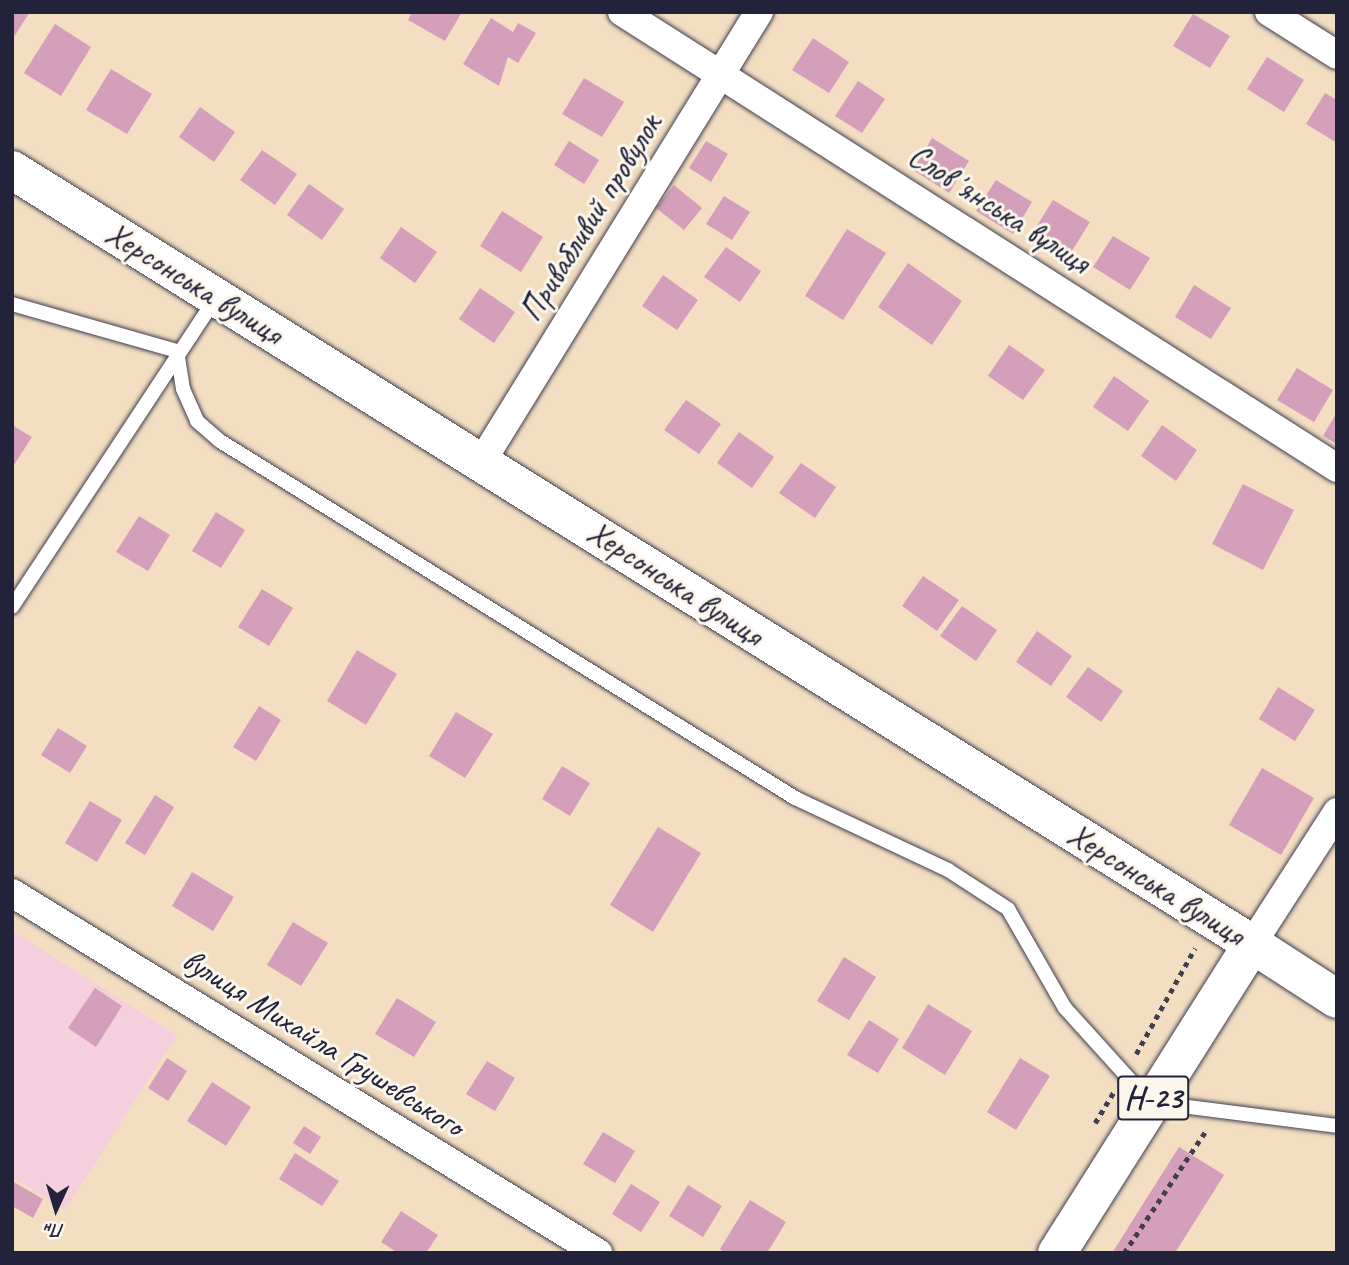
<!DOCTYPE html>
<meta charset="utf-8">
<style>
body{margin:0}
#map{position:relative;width:1349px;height:1265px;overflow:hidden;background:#f3dec1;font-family:Caveat,sans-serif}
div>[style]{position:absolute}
.built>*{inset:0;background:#f4cfdd}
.building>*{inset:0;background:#d39fba}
.path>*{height:4.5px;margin-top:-2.25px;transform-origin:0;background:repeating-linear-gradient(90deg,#413e4f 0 5px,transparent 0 10px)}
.roads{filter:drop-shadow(0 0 2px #413e4f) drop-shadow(0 0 2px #413e4f)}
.service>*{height:14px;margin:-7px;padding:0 7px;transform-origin:7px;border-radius:7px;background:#fff}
.minor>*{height:28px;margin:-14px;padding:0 14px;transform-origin:14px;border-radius:14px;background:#fff}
.secondary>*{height:38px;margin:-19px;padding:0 19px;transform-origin:19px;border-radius:19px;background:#fff}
.primary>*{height:38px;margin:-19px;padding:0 19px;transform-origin:19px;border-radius:19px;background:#fff}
span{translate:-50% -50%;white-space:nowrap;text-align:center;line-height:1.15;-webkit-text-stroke:6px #fbf7ec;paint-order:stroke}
.shield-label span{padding:2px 5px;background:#fbf7ec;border:2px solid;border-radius:5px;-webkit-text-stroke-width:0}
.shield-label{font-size:32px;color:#22223b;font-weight:700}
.street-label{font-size:33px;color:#22223b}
.frame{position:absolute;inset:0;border:14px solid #22223b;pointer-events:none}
.north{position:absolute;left:21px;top:1174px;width:70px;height:70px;-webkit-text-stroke:5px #fbf7ec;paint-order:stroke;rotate:184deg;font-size:19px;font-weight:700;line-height:28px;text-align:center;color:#22223b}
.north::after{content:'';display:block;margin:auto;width:24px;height:32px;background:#22223b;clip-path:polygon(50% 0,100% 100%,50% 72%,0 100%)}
</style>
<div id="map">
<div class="built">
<i style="clip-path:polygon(12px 931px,177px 1035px,65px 1210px,12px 1177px)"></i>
</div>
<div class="building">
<i style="clip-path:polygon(12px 12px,29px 13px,12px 40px)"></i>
<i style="clip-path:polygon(412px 12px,462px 12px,445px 41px,408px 20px)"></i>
<i style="clip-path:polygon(1193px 14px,1230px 36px,1210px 68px,1173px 46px)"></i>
<i style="clip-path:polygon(491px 18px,513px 32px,518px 23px,536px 33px,518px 63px,508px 57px,499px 86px,463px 64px)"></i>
<i style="clip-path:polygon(55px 24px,91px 47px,61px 96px,24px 73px)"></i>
<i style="clip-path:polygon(813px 38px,849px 62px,829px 93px,792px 70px)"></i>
<i style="clip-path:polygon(1267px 57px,1304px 80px,1284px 112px,1247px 89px)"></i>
<i style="clip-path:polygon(111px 69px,152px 94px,127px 134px,86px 110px)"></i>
<i style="clip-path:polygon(584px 78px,624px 102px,602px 137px,562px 114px)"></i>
<i style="clip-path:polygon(858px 81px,885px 99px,862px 133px,835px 116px)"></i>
<i style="clip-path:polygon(1325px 93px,1337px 100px,1337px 143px,1306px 124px)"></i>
<i style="clip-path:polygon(200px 107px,235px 132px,214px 162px,179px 137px)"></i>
<i style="clip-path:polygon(932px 138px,969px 161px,949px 193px,913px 170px)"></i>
<i style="clip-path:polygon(569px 141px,599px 160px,584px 184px,554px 165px)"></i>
<i style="clip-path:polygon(706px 141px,728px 154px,711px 182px,689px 168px)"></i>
<i style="clip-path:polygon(262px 150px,297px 174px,275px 205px,240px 180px)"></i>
<i style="clip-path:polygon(996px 180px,1032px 202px,1013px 234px,976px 211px)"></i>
<i style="clip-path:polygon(309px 184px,344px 209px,322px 240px,287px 215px)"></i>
<i style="clip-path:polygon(674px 185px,702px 208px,684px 230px,656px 208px)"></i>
<i style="clip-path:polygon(724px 196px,750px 212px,732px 240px,706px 224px)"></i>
<i style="clip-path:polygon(1053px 200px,1090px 222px,1070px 254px,1033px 232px)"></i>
<i style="clip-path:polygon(502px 211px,543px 237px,521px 272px,480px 246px)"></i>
<i style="clip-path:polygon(401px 227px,437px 252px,415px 283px,380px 258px)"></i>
<i style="clip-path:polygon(847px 229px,886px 253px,843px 320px,805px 296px)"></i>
<i style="clip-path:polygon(1113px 236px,1150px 258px,1130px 290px,1093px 267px)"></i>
<i style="clip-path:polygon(726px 247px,761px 271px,740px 302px,704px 277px)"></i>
<i style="clip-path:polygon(908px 263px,962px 301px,932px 345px,878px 307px)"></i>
<i style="clip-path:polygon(663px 275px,698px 300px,677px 330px,642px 306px)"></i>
<i style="clip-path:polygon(1194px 285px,1231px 308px,1211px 339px,1175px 317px)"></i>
<i style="clip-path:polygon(480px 288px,515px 312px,494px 343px,459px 319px)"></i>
<i style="clip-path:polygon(1009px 345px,1045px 370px,1023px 400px,988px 376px)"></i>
<i style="clip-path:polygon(1297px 368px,1333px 390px,1314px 422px,1277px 400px)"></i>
<i style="clip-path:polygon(1114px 376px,1149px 401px,1128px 431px,1093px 407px)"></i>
<i style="clip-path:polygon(686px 400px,721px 424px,699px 454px,664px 430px)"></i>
<i style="clip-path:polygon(1337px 412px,1337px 444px,1323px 436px)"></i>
<i style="clip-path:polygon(12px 425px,32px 437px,12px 468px)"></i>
<i style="clip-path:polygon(1162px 425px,1197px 450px,1176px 481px,1141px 456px)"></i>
<i style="clip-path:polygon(739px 432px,774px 457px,752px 488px,717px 463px)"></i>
<i style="clip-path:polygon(801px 463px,836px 487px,815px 518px,779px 493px)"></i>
<i style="clip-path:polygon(1243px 484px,1294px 510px,1263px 570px,1212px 544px)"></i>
<i style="clip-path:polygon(216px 512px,245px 530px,221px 568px,192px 551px)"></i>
<i style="clip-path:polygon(139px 516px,170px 535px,148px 571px,116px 552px)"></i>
<i style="clip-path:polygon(923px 576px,959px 600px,937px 631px,902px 606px)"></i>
<i style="clip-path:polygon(262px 589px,293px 608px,269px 646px,238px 627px)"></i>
<i style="clip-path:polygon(962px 606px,997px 630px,976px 661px,940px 636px)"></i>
<i style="clip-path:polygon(1037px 631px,1072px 656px,1051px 686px,1016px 662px)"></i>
<i style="clip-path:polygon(357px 650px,397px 674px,366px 725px,327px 701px)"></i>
<i style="clip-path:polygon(1088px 667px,1123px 691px,1101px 722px,1066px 697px)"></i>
<i style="clip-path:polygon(1278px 687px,1315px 710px,1295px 741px,1259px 719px)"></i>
<i style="clip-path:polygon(259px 706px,281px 720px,256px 761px,233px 747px)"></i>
<i style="clip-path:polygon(456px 712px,493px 734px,465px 778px,429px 756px)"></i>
<i style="clip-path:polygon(58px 728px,87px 746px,70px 773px,41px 755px)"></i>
<i style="clip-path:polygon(562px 766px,590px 783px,570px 816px,542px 799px)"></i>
<i style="clip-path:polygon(1262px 768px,1314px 798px,1281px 855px,1229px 825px)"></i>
<i style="clip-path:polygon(155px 795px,174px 807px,145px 855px,125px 843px)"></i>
<i style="clip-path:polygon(90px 801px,122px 820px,97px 862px,65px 843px)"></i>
<i style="clip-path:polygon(658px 827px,701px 853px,653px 932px,610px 905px)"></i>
<i style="clip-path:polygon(192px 872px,234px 897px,213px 931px,172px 906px)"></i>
<i style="clip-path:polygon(293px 922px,328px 943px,301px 986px,267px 965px)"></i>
<i style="clip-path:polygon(844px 957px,876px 977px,849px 1020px,817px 1001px)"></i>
<i style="clip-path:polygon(95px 988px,122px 1006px,96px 1047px,68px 1028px)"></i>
<i style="clip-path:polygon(397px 998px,436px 1022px,414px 1057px,375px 1034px)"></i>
<i style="clip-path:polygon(928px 1004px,972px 1031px,945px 1075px,902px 1048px)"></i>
<i style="clip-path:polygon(869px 1020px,899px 1039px,878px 1073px,847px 1055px)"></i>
<i style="clip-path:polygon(167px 1058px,187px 1071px,168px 1101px,148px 1088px)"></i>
<i style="clip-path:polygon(1020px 1058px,1050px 1076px,1016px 1130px,987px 1112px)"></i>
<i style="clip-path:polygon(487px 1061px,515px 1078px,495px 1111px,466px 1094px)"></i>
<i style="clip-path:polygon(212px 1082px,251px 1107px,226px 1146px,187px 1121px)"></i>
<i style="clip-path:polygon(304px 1126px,321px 1137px,310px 1154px,293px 1143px)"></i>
<i style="clip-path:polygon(603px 1132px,635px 1151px,615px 1183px,583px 1164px)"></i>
<i style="clip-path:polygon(1179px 1147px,1224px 1175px,1175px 1253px,1112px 1253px)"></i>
<i style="clip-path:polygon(295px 1153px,339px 1181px,322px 1206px,279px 1179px)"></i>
<i style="clip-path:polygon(12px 1181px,43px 1199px,33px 1218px,12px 1206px)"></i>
<i style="clip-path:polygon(631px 1184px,660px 1202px,641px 1232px,612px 1214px)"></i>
<i style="clip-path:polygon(688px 1185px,722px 1206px,703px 1237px,669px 1216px)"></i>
<i style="clip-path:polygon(750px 1200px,786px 1222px,767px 1253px,725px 1253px,720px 1249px)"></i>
<i style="clip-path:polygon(401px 1211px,438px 1235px,426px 1253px,398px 1253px,381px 1242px)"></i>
</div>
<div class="path">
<i style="left:1136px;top:1054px;width:121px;rotate:-60.9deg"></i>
<i style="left:1095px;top:1123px;width:37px;rotate:-59deg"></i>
<i style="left:1124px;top:1253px;width:146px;rotate:-56.2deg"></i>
</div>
<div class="roads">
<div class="service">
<i style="left:12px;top:304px;width:172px;rotate:15.9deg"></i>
<i style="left:177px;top:351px;width:38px;rotate:81deg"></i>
<i style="left:183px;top:389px;width:35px;rotate:66deg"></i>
<i style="left:197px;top:421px;width:30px;rotate:41deg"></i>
<i style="left:220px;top:441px;width:677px;rotate:31.83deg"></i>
<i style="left:795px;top:798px;width:169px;rotate:25.2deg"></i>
<i style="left:948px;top:870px;width:72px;rotate:33deg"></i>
<i style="left:1008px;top:909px;width:114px;rotate:60.1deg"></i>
<i style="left:1065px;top:1008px;width:127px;rotate:47.9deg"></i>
<i style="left:1150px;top:1102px;width:189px;rotate:7.3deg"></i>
<i style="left:12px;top:607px;width:369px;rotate:-56.6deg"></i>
</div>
<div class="minor">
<i style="left:622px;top:12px;width:848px;rotate:32.53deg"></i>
<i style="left:1269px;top:12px;width:80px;rotate:32.3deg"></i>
<i style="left:482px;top:461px;width:528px;rotate:-58.33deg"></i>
<i style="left:12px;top:893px;width:688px;rotate:31.56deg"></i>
<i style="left:1252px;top:944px;width:157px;rotate:-57.2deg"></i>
</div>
<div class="secondary">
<i style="left:12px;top:170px;width:1462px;rotate:31.97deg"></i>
</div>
<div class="primary">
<i style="left:1057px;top:1253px;width:365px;rotate:-57.7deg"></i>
<i style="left:1252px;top:944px;width:101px;rotate:32.9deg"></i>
</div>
</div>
<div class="shield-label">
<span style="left:1153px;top:1098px">Н-23</span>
</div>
<div class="street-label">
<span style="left:999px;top:209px;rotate:33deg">Словʼянська вулиця</span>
<span style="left:591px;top:218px;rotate:-58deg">Привабливий провулок</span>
<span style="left:194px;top:284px;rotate:32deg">Херсонська вулиця</span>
<span style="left:675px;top:584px;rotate:33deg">Херсонська вулиця</span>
<span style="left:1156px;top:885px;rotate:32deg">Херсонська вулиця</span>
<span style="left:323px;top:1043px;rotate:32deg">вулиця Михайла Грушевського</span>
</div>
<div class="frame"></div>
<div class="north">Пн</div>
</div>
